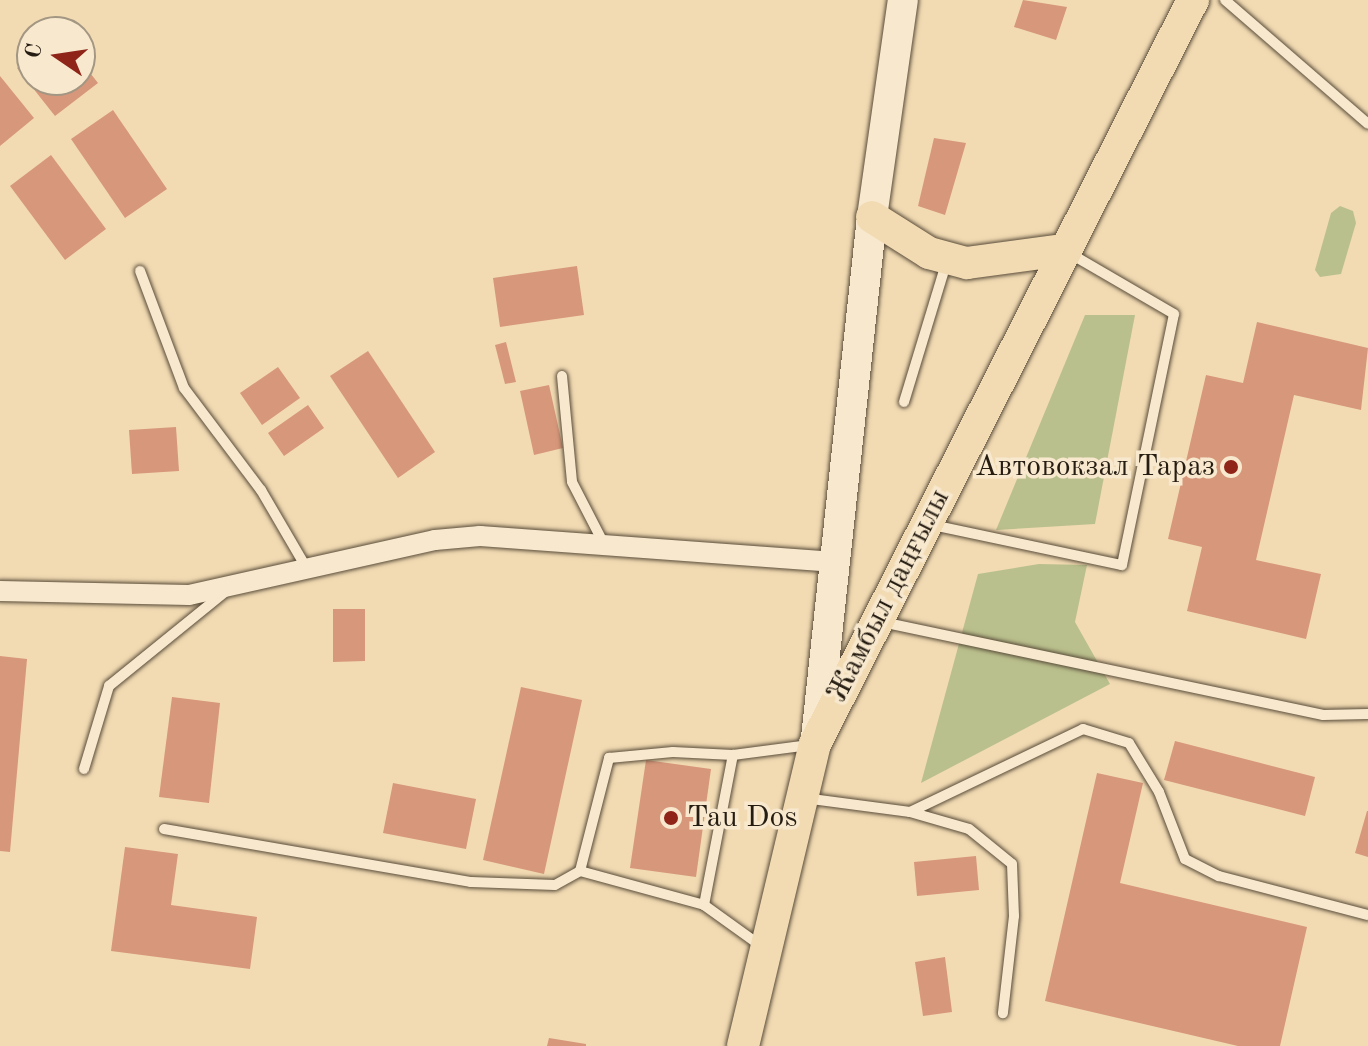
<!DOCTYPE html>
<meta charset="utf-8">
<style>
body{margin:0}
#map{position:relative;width:1368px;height:1046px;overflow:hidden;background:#f2dbb3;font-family:"Old Standard TT",serif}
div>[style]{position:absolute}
.green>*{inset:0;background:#bac08d}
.building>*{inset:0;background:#d7977b}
.roads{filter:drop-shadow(0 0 2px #594c3a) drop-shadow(0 0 2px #594c3a)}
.service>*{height:10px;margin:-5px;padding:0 5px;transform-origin:5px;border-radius:5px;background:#f7e8ce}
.minor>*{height:20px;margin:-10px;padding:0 10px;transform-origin:10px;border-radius:10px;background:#f7e8ce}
.secondary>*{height:30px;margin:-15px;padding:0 15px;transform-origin:15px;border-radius:15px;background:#f7e8ce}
.primary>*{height:32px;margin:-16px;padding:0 16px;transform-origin:16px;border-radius:16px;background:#f2dbb3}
.dots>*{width:22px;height:22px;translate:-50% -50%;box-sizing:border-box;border:4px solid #f7e8ce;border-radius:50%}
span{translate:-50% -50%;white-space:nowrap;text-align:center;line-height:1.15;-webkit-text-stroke:7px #f7e8ce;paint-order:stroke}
.poi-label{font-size:30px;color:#261d12}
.right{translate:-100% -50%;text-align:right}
.left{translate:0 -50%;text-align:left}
.street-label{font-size:30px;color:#261d12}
.north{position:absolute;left:16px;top:16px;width:80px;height:80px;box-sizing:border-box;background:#f7e8ce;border:2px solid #a39783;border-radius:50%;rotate:283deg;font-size:22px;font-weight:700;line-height:32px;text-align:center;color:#261d12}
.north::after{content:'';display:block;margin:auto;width:28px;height:36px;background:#8f2418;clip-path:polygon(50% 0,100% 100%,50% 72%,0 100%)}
</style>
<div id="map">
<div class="green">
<i style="clip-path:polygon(1340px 206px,1353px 211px,1356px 223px,1341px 274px,1320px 277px,1315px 270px,1331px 213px)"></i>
<i style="clip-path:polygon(1085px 315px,1135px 315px,1095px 524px,996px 530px)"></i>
<i style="clip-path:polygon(1039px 564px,1087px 565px,1075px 622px,1110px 684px,921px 783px,978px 574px)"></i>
</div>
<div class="building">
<i style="clip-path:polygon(1023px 0,1067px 7px,1056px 40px,1014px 27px)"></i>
<i style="clip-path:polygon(32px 56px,32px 80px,80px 80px,80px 60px,98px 83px,55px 116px,17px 68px)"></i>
<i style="clip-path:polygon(0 76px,34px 118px,0 146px)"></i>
<i style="clip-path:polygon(113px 110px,167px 189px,125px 218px,71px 139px)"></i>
<i style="clip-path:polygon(934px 138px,966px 143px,945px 215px,918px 206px)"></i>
<i style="clip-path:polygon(51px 155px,106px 229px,65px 260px,10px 186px)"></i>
<i style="clip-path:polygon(577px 266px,584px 315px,500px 327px,493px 278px)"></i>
<i style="clip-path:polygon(1257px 322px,1368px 348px,1361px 410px,1294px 395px,1256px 560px,1321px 574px,1306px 639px,1187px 611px,1202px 547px,1168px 539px,1206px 375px,1243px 383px)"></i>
<i style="clip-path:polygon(506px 342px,516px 382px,505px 384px,495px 345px)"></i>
<i style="clip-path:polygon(368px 351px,435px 452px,398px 478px,330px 376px)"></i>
<i style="clip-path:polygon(278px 367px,300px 398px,262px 425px,240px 393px)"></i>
<i style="clip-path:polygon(549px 385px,563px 448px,534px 455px,520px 391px)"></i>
<i style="clip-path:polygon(308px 405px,324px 428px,284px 456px,268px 433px)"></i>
<i style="clip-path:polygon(176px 427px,179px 471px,132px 474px,129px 430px)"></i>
<i style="clip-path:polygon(333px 609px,365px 609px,365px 661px,333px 662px)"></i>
<i style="clip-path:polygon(0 656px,27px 659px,10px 852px,0 851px)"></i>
<i style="clip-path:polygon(521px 687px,582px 700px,544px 874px,483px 860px)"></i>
<i style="clip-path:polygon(172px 697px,220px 703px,209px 803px,159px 797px)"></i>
<i style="clip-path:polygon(1175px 741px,1315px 777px,1305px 816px,1164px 780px)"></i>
<i style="clip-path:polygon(646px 760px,711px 769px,696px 877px,630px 868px)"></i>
<i style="clip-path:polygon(1097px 773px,1143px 783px,1120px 883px,1307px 927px,1280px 1046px,1238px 1046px,1045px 1001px)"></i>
<i style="clip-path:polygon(393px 783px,476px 799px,466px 849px,383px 833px)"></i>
<i style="clip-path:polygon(1367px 811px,1368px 811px,1368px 857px,1355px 853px)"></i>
<i style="clip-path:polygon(125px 847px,178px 854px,171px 905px,257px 917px,250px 969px,111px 951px)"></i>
<i style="clip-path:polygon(976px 856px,979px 890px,917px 896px,914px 862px)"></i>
<i style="clip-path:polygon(945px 957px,952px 1012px,923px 1016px,915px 962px)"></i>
<i style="clip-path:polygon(549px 1038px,586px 1044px,586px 1046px,547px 1046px)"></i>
</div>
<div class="roads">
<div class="service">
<i style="left:1225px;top:0;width:189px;rotate:40.9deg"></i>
<i style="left:140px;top:271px;width:125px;rotate:69.4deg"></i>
<i style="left:184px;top:388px;width:128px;rotate:53deg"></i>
<i style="left:261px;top:490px;width:89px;rotate:59.7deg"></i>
<i style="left:562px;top:376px;width:106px;rotate:84.6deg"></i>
<i style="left:572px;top:482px;width:70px;rotate:62.7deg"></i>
<i style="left:904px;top:402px;width:144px;rotate:-73.1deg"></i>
<i style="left:932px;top:525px;width:194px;rotate:11.9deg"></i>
<i style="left:1122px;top:565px;width:256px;rotate:-78.3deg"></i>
<i style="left:1174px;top:314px;width:121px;rotate:-149.8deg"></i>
<i style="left:882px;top:622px;width:451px;rotate:11.9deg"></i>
<i style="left:1323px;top:715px;width:45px;rotate:-1.3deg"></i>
<i style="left:84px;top:769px;width:87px;rotate:-73.2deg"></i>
<i style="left:109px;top:686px;width:149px;rotate:-39deg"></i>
<i style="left:804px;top:798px;width:107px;rotate:7.5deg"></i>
<i style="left:910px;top:812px;width:192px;rotate:-25.6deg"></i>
<i style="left:1083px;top:729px;width:48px;rotate:16.9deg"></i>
<i style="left:1129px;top:743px;width:57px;rotate:58.5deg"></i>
<i style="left:1159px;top:792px;width:72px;rotate:68.8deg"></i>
<i style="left:1185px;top:859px;width:38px;rotate:27deg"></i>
<i style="left:1219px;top:876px;width:154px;rotate:14.7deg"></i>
<i style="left:910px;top:812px;width:61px;rotate:16.1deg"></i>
<i style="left:969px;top:829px;width:55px;rotate:39.1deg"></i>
<i style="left:1012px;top:864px;width:52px;rotate:87.8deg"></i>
<i style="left:1014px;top:916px;width:98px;rotate:96.5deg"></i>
<i style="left:164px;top:829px;width:312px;rotate:9.8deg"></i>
<i style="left:471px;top:882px;width:84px;rotate:2deg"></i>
<i style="left:555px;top:885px;width:29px;rotate:-29deg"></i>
<i style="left:580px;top:871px;width:117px;rotate:-75.6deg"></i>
<i style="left:609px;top:758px;width:64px;rotate:-5.4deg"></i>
<i style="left:673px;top:752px;width:60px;rotate:2.9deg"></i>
<i style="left:580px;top:871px;width:129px;rotate:15.3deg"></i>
<i style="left:761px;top:946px;width:70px;rotate:-144.3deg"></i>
<i style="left:704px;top:905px;width:153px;rotate:-79.1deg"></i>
<i style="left:733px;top:755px;width:77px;rotate:-7.5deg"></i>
</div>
<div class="minor">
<i style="left:0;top:591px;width:189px;rotate:1.2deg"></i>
<i style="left:189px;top:595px;width:252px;rotate:-12.6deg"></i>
<i style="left:435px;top:540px;width:45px;rotate:-5.1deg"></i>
<i style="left:480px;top:536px;width:356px;rotate:4.2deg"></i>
</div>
<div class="secondary">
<i style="left:816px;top:738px;width:524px;rotate:-83.87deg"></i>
<i style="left:872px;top:217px;width:219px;rotate:-81.9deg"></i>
</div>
<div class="primary">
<i style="left:872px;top:217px;width:67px;rotate:32.3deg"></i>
<i style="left:929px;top:253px;width:39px;rotate:15deg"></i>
<i style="left:967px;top:263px;width:97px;rotate:-7.7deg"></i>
<i style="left:743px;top:1046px;width:310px;rotate:-76.6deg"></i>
<i style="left:815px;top:744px;width:835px;rotate:-63.07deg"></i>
</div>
</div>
<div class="dots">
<i style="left:1231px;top:467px;background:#8f2418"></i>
<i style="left:671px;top:818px;background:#8f2418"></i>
</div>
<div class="poi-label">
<span class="right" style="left:1215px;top:467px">Автовокзал Тараз</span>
<span class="left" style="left:687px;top:818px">Tau Dos</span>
</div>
<div class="street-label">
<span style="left:889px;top:596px;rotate:-63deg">Жамбыл даңғылы</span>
</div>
<div class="north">С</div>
</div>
